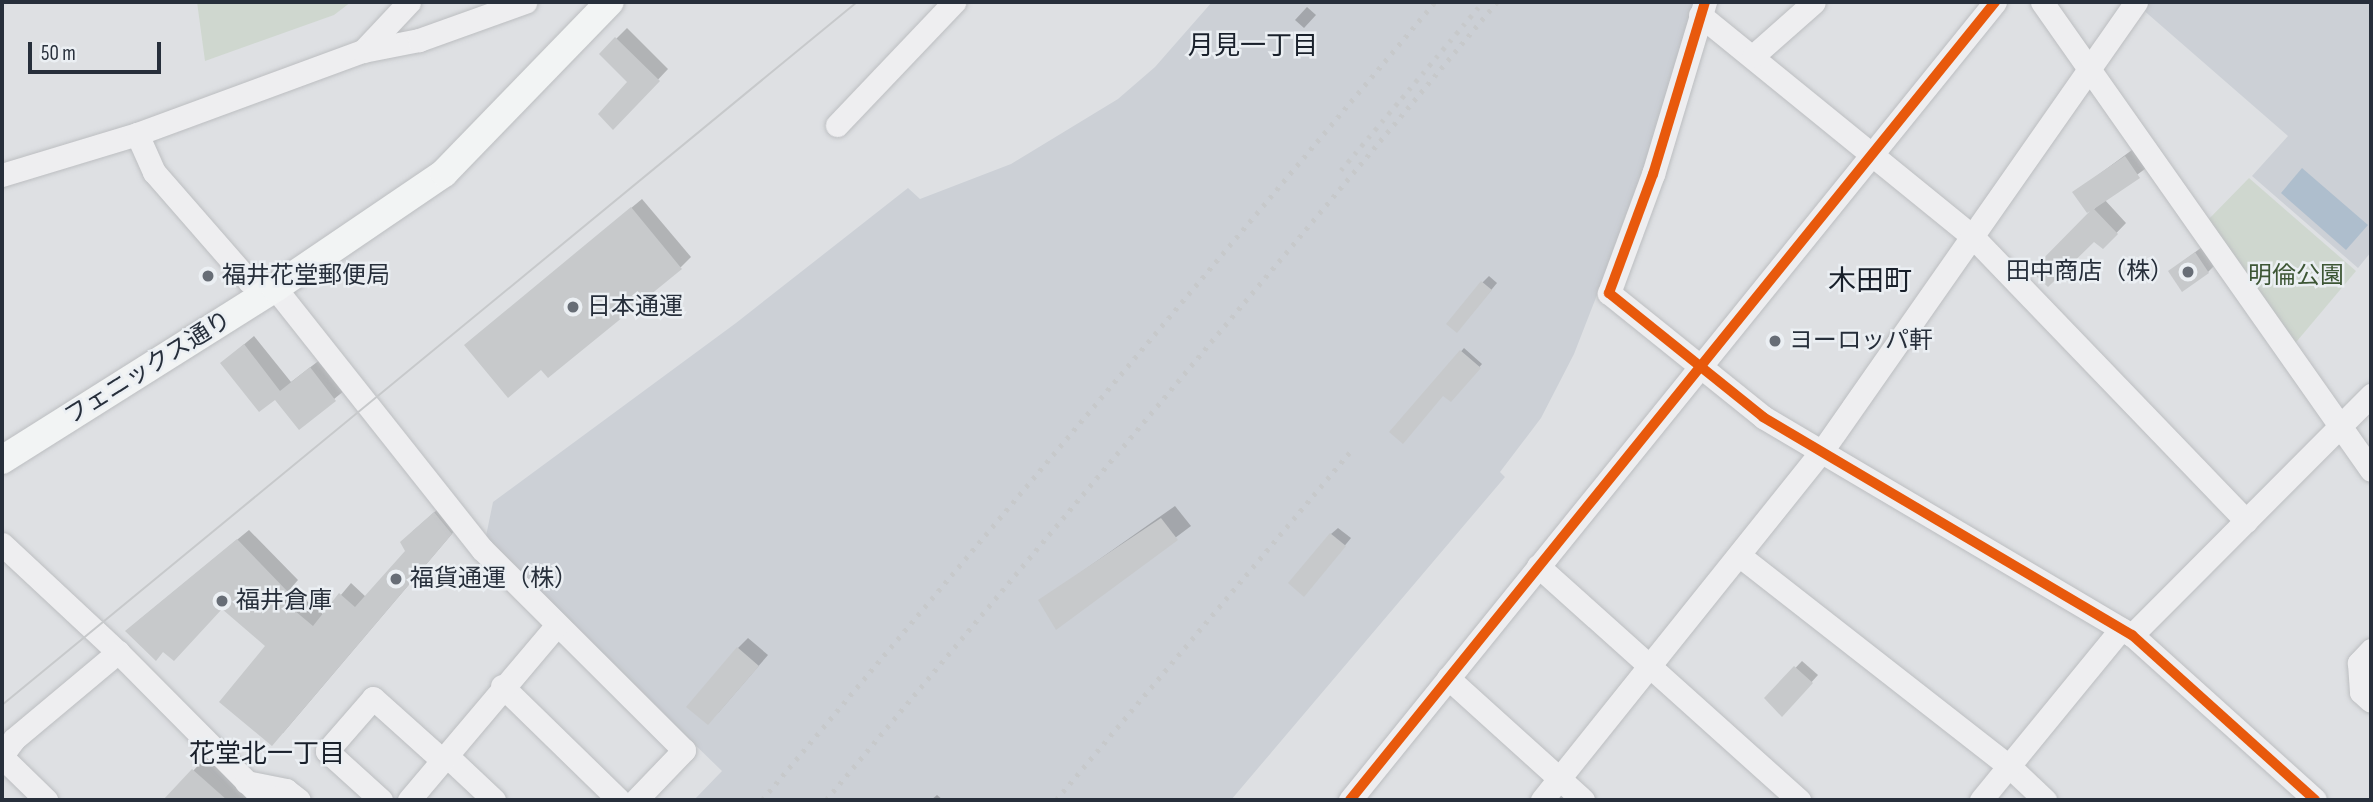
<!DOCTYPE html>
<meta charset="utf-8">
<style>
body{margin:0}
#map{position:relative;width:2373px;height:802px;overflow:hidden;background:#dee0e3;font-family:"Sofia Sans Condensed","Noto Sans JP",sans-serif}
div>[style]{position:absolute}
.built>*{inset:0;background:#ccd0d6}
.green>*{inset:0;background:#cfd7cf}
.water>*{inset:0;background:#aebecd}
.shadow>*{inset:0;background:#0003}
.building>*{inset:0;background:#c7c9cb}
.roads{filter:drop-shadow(0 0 2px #bcbec1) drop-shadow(0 0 2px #bcbec1)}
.minor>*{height:23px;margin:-11.5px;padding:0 11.5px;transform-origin:11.5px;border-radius:11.5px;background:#eeeef0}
.major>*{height:28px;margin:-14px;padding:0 14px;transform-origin:14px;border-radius:14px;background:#f2f4f4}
.tram>*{height:2px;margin:-1px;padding:0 1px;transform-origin:1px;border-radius:1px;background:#c7c9cb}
.rail>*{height:5px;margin-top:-2.5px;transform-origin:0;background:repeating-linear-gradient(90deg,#c7c9cb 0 3.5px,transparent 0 10.5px)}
.cycleway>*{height:10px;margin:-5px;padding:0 5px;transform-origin:5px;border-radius:5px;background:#e8590c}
.dots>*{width:19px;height:19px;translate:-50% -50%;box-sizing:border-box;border:4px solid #ebeff3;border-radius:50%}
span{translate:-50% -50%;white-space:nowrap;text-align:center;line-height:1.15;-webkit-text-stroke:5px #ebeff3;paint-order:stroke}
.poi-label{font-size:24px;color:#272f3b}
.right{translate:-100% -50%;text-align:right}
.left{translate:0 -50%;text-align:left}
.park-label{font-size:24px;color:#3d5635}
.street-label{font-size:24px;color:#272f3b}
.neighbourhood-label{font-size:26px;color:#19202b}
.quarter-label{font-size:28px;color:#19202b}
.frame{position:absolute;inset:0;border:4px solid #272f3b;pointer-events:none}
.scale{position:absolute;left:28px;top:42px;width:133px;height:32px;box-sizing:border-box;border:4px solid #272f3b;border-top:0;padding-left:9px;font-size:21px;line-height:24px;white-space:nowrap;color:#272f3b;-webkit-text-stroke:5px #ebeff3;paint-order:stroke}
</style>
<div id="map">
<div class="built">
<i style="clip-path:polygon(1212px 2px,1695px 2px,1646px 169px,1574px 354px,1541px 418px,1500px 472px,1505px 477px,1231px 800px,694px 800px,722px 771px,485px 541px,493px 502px,736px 323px,908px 188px,920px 199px,1011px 164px,1118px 99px,1155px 67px)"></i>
<i style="clip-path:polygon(2146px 2px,2371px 2px,2371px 252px,2358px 268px,2252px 176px,2288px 136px,2141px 8px)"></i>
</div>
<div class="green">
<i style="clip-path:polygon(197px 2px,351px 2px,334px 15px,205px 61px)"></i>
<i style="clip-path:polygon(2249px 178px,2356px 271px,2292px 347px,2205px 223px)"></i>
</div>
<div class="water">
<i style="clip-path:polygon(2302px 168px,2368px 225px,2346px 250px,2281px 193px)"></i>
</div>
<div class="shadow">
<i style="clip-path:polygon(1307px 7px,1316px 15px,1304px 28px,1295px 20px)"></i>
<i style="clip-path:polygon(627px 28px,668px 69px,623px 117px,629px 82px,601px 54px)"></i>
<i style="clip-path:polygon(2136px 147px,2149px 166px,2104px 199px,2126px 223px,2103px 247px,2094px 239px,2034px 271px,2097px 206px,2075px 192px)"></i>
<i style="clip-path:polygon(642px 199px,691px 257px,681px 267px,466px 345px)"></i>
<i style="clip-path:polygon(2202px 247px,2214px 266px,2208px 272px,2170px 271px)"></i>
<i style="clip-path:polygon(1489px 276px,1497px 283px,1463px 324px,1482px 283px)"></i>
<i style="clip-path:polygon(254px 336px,291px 382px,321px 359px,345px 390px,299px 428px,275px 397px,222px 363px)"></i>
<i style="clip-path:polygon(1464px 348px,1482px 364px,1451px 400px,1443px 394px,1392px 432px)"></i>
<i style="clip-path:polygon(446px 502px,462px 522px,283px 733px,268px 646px,223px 607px,138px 621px,249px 530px,298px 580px,291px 588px,324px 615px,351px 583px,366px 597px,407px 551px,413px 531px)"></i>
<i style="clip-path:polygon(1175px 506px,1191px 526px,1056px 627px,1040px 601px)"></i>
<i style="clip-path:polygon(1338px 528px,1351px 538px,1310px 588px,1331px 534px)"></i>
<i style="clip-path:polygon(748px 638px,768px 655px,718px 713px,738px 648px)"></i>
<i style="clip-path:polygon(1802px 661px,1818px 675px,1788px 708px,1767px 698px)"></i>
<i style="clip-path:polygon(207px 756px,250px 796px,246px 800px,166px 800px)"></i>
<i style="clip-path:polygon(937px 795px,943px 800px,931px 800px)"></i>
</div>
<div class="building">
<i style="clip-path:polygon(615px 37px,660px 81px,613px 130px,598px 114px,627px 82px,599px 54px)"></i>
<i style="clip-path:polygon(2125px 156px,2140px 178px,2094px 209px,2118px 234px,2103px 249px,2094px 242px,2048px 287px,2031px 271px,2090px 211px,2087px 213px,2072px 192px)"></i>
<i style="clip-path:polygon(631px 207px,682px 269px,548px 378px,541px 370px,508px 398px,464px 345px)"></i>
<i style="clip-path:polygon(2195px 252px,2209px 273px,2182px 292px,2168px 271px)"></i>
<i style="clip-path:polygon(1481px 281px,1492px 290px,1457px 333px,1446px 324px)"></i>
<i style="clip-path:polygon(244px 344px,280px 391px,310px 367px,336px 401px,299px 430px,275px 400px,259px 412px,220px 363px)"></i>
<i style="clip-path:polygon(1460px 350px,1481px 368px,1451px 402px,1443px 396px,1403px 444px,1389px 432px)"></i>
<i style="clip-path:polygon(434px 512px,452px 534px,272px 746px,219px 702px,265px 646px,222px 609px,174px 661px,163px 652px,156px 661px,125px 631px,237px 539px,288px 592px,282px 600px,313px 626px,339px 593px,355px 607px,405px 551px,400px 542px)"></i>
<i style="clip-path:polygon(1161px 518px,1178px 540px,1056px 630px,1038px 600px)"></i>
<i style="clip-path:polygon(1330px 533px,1346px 546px,1304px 597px,1288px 583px)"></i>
<i style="clip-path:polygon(737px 647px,759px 666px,708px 725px,686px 707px)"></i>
<i style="clip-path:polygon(1794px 666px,1813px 683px,1782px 717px,1764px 698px)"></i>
<i style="clip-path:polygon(192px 769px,227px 800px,163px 800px)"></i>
</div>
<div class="roads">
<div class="minor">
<i style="left:1705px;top:2px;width:180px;rotate:106.8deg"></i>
<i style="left:1653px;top:174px;width:127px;rotate:110.3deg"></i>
<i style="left:1609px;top:293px;width:198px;rotate:38.8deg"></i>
<i style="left:1763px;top:417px;width:429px;rotate:30.6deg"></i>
<i style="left:2132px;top:635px;width:246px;rotate:42deg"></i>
<i style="left:2042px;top:2px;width:572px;rotate:54.89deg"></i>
<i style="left:1700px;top:15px;width:352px;rotate:39.1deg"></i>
<i style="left:1973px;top:237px;width:394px;rotate:46.1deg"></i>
<i style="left:363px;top:51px;width:67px;rotate:-46.8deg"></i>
<i style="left:1753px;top:56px;width:81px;rotate:-41.5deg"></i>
<i style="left:837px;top:125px;width:170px;rotate:-46.4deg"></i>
<i style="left:137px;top:134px;width:42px;rotate:65.9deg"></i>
<i style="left:154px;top:172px;width:145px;rotate:48.9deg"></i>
<i style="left:249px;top:281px;width:27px;rotate:15deg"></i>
<i style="left:275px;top:288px;width:333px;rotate:51.6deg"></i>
<i style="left:482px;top:549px;width:285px;rotate:44.9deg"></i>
<i style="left:684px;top:750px;width:69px;rotate:133.8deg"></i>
<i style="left:2px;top:175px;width:141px;rotate:-16.9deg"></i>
<i style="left:137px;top:134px;width:241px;rotate:-20.2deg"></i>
<i style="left:363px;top:51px;width:57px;rotate:-11.1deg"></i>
<i style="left:419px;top:40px;width:113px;rotate:-19.7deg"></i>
<i style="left:2px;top:544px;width:158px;rotate:43deg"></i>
<i style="left:118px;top:652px;width:209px;rotate:45.2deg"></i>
<i style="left:1740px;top:556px;width:341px;rotate:38deg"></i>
<i style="left:2009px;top:766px;width:50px;rotate:43.4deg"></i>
<i style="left:1538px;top:566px;width:351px;rotate:41.9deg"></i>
<i style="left:2132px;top:635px;width:339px;rotate:-45.1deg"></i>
<i style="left:2371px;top:650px;width:18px;rotate:133deg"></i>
<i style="left:2359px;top:663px;width:29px;rotate:86deg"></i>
<i style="left:2361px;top:692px;width:13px;rotate:42deg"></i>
<i style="left:1448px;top:678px;width:182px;rotate:42.1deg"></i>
<i style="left:502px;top:686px;width:163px;rotate:44.3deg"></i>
<i style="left:2px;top:755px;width:20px;rotate:-53deg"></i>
<i style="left:14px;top:739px;width:136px;rotate:-39.9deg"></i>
<i style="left:446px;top:755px;width:66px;rotate:43.2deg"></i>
<i style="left:2px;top:757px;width:62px;rotate:44.3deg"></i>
<i style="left:246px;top:782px;width:41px;rotate:11.3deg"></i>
<i style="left:286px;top:790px;width:16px;rotate:38deg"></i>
<i style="left:381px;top:800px;width:73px;rotate:-137.8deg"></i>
<i style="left:327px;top:751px;width:70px;rotate:-49deg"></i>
<i style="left:373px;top:698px;width:93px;rotate:41.9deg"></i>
<i style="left:409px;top:800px;width:228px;rotate:-49.8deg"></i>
<i style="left:1350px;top:800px;width:1026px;rotate:-51.05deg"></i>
<i style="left:1542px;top:800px;width:447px;rotate:-51.3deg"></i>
<i style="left:1822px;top:451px;width:548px;rotate:-55.03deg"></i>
<i style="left:1981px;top:800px;width:221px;rotate:-50.7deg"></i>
</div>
<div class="major">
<i style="left:2px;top:460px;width:323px;rotate:-32.2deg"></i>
<i style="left:275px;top:288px;width:204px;rotate:-34.2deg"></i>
<i style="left:444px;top:173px;width:238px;rotate:-45.9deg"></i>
</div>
</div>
<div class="tram">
<i style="left:2px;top:705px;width:1107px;rotate:-39.43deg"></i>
</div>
<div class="rail">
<i style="left:1341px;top:170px;width:220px;rotate:-49.8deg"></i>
<i style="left:762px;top:800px;width:1044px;rotate:-49.86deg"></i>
<i style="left:826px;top:800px;width:1043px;rotate:-49.94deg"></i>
<i style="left:1056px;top:800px;width:456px;rotate:-49.8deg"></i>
</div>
<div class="cycleway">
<i style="left:1705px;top:2px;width:180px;rotate:106.8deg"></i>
<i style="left:1653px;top:174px;width:127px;rotate:110.3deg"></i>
<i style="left:1609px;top:293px;width:198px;rotate:38.8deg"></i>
<i style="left:1763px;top:417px;width:429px;rotate:30.6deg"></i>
<i style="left:2132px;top:635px;width:246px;rotate:42deg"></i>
<i style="left:1350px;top:800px;width:1026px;rotate:-51.05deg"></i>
</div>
<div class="dots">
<i style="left:2188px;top:272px;background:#676d76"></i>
<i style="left:208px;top:276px;background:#676d76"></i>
<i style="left:573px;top:307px;background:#676d76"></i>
<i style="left:1775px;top:341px;background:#676d76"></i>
<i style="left:396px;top:579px;background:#676d76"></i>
<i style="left:222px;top:601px;background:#676d76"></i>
</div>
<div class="poi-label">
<span class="right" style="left:2174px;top:272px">田中商店（株）</span>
<span class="left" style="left:222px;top:276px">福井花堂郵便局</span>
<span class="left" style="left:587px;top:307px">日本通運</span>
<span class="left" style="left:1789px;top:341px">ヨーロッパ軒</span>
<span class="left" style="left:410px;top:579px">福貨通運（株）</span>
<span class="left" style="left:236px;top:601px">福井倉庫</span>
</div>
<div class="park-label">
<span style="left:2296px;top:276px">明倫公園</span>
</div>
<div class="street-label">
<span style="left:148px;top:368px;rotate:-32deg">フェニックス通り</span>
</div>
<div class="neighbourhood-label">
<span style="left:1253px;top:47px">月見一丁目</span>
<span style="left:267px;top:755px">花堂北一丁目</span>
</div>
<div class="quarter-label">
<span style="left:1870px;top:282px">木田町</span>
</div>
<div class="frame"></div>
<div class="scale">50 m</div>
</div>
